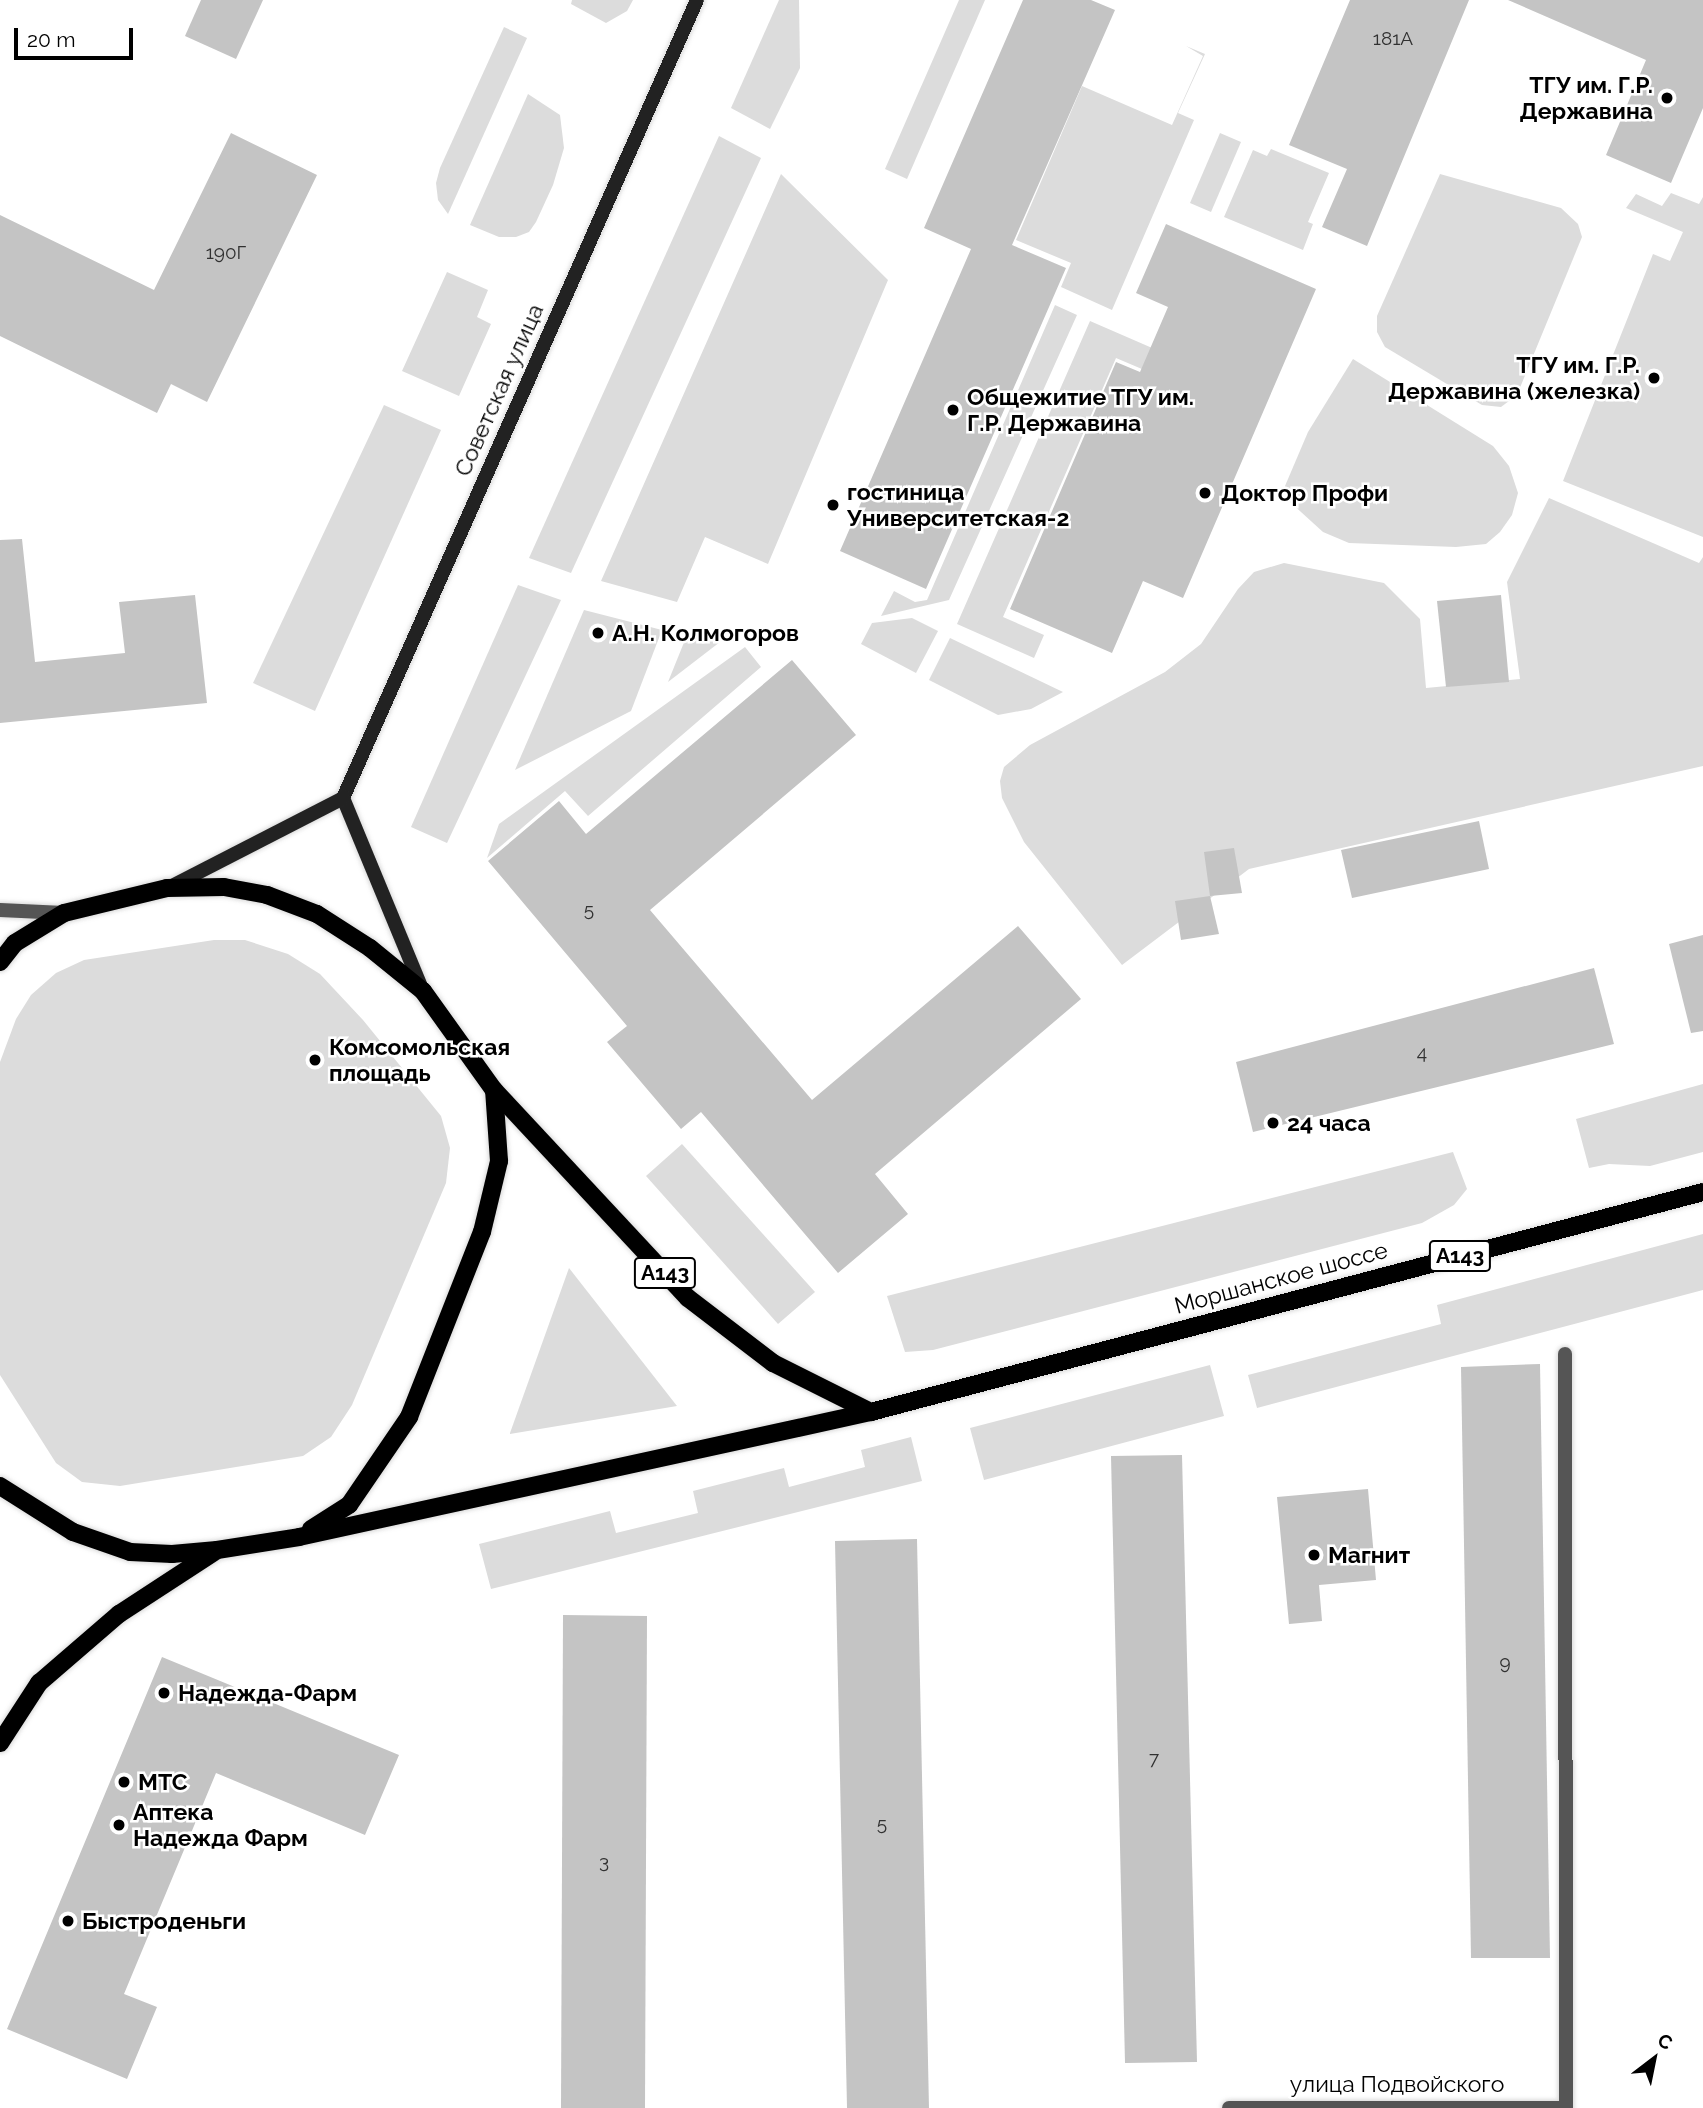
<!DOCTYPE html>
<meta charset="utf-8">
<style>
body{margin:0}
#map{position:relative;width:1703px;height:2108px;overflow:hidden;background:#fff;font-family:Raleway,sans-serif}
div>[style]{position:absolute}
.green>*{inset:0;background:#dcdcdc}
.building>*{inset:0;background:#c4c4c4}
.roads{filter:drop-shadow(0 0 2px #dbdbdb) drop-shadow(0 0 2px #dbdbdb)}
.minor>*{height:14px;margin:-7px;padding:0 7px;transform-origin:7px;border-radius:7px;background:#555}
.secondary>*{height:14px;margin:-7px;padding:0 7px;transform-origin:7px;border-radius:7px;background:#222}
.primary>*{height:18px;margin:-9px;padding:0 9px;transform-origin:9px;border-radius:9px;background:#000}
.dots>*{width:19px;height:19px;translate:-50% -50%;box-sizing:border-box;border:4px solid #fff;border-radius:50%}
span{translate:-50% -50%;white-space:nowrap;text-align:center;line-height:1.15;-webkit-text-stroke:5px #fff;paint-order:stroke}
.number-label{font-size:19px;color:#313131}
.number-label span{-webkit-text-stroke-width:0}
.shield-label span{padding:2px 5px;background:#fff;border:2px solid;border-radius:5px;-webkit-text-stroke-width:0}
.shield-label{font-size:21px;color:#000;font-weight:700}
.poi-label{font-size:23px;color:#000;font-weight:700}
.right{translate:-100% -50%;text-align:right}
.left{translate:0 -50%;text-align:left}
.street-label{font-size:23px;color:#000}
.north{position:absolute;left:1619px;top:2024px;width:70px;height:70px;-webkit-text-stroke:5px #fff;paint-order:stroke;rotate:32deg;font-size:19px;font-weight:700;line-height:28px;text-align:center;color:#000}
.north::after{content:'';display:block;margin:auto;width:24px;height:32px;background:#000;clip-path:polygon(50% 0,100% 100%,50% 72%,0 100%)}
.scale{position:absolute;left:14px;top:28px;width:119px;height:32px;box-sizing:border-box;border:4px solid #000;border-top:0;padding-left:9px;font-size:21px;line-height:24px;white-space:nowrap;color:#000;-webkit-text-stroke:5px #fff;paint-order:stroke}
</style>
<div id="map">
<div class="green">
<i style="clip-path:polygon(572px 0,633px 0,627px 11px,606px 23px,571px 4px)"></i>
<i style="clip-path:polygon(779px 0,799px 0,800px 68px,770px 129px,731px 108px)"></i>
<i style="clip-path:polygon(959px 0,985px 0,907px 179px,885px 169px)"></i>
<i style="clip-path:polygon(504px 27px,527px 38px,448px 214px,438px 200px,436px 183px,440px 168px)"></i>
<i style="clip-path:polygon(1186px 46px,1205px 54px,1178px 113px,1194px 120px,1112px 310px,1061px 287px,1071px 263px,1016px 240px,1082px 86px,1172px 125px,1203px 56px)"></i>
<i style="clip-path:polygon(528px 94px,560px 115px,564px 148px,553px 185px,536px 222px,529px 232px,516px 237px,499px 237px,470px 225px)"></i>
<i style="clip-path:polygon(1220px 133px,1241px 142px,1211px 212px,1190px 203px)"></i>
<i style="clip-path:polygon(719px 136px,761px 158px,571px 573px,529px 558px)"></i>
<i style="clip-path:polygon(1271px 149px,1329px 173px,1308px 222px,1313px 224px,1303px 250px,1224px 217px,1253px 150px,1267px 156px)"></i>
<i style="clip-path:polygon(781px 174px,888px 280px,768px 564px,705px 537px,677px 602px,601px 581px)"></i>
<i style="clip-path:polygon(1440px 174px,1561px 208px,1578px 224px,1582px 237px,1517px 395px,1501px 407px,1482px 405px,1385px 347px,1377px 332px,1377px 316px)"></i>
<i style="clip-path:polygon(1671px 193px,1699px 204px,1703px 197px,1703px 537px,1563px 481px,1653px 254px,1670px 261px,1683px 232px,1626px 208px,1636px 194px,1662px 206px)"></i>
<i style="clip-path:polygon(447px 272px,488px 290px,477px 317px,491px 324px,459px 396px,402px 371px)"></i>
<i style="clip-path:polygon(1055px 305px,1077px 315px,949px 600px,881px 616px,894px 591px,915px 602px,927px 600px)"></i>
<i style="clip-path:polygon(1090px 321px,1166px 354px,1156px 375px,1116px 358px,1003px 617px,1044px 635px,1034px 658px,957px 624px)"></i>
<i style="clip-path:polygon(1353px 359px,1493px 446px,1509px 466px,1518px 493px,1512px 515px,1500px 532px,1486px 544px,1456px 547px,1349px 543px,1323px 532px,1290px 502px,1285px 486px,1308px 432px)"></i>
<i style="clip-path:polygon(384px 405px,441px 430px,315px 711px,253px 683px)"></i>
<i style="clip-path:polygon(1549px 498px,1699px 563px,1703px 557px,1703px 766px,1249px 869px,1122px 965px,1024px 842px,1002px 798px,1000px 781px,1004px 767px,1030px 745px,1165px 672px,1201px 644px,1238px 589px,1254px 572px,1284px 563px,1384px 583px,1420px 619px,1426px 688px,1520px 679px,1507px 582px)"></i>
<i style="clip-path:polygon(518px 585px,561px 600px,447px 843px,411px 827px)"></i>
<i style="clip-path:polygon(584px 610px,662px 630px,631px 711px,515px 770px)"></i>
<i style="clip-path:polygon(912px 618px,938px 631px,916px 673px,861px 644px,872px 623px)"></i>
<i style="clip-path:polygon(687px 635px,720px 642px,668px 682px)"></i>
<i style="clip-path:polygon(950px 638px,1063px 692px,1031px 709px,998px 715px,929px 680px)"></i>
<i style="clip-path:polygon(745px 647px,761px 667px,588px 816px,565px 791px,487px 858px,499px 824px)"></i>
<i style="clip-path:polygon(214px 940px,245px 940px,288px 954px,320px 974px,363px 1020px,441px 1116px,450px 1148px,446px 1183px,352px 1405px,331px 1437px,303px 1456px,120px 1486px,82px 1482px,56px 1463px,0 1375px,0 1062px,16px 1019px,31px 995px,56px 973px,84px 960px)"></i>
<i style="clip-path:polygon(1703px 1084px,1703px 1152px,1650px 1166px,1609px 1164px,1589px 1168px,1576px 1119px)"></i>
<i style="clip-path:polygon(682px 1144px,815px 1292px,778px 1324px,646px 1176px)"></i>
<i style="clip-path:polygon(1453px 1152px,1467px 1189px,1454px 1205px,1422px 1223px,933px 1350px,905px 1352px,887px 1296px)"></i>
<i style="clip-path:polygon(1703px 1234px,1703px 1290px,1257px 1408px,1248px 1375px,1441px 1324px,1437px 1305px)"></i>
<i style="clip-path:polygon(569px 1268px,677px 1406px,510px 1434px,510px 1433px)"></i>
<i style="clip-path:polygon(1210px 1365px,1224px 1416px,984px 1480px,970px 1428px)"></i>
<i style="clip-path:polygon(911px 1437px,922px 1481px,491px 1589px,479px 1544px,610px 1511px,616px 1533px,698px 1513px,693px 1491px,784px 1468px,789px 1487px,865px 1467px,861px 1450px)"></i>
</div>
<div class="building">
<i style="clip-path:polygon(201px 0,263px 0,236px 59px,185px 36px)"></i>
<i style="clip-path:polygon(1023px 0,1091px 0,1115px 10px,1012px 245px,1066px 268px,926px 589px,840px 551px,971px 249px,924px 228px)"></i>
<i style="clip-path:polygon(1350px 0,1469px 0,1367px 246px,1322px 227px,1347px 169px,1289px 145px)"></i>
<i style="clip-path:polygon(1508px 0,1703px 0,1703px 108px,1671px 183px,1606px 155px,1646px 60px)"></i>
<i style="clip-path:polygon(231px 133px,317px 175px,207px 402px,171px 384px,157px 413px,0 336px,0 215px,154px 290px)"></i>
<i style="clip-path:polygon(1166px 224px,1316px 289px,1183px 598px,1143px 581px,1112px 653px,1010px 609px,1116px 362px,1140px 372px,1168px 307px,1136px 293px)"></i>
<i style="clip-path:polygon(22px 539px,35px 662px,125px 653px,119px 602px,195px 595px,207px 703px,0 723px,0 540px)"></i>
<i style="clip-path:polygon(1501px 595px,1509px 682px,1446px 687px,1437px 601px)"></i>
<i style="clip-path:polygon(792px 660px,856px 735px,650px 910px,812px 1100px,1018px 926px,1081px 999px,875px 1174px,908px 1214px,838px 1273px,701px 1112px,681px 1129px,607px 1042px,627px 1026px,488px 861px,559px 801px,586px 834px)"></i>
<i style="clip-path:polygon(1479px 821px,1489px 869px,1352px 898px,1341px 850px)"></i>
<i style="clip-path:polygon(1234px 848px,1242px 893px,1210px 896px,1204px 852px)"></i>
<i style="clip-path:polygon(1210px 896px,1219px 934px,1181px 940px,1175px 901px)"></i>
<i style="clip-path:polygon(1703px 935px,1703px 1031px,1691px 1033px,1669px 944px)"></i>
<i style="clip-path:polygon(1594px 968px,1614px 1044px,1253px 1132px,1236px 1062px)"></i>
<i style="clip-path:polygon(1540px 1364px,1550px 1958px,1471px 1958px,1461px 1367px)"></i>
<i style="clip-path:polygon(1182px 1455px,1197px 2062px,1125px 2063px,1111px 1456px)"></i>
<i style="clip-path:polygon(1368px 1489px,1376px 1580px,1319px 1585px,1322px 1621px,1289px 1624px,1277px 1497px)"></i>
<i style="clip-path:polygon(917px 1539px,929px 2108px,847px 2108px,835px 1541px)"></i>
<i style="clip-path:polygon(563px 1615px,647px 1616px,645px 2108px,561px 2108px)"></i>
<i style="clip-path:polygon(162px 1657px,399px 1755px,365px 1835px,216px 1773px,124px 1994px,157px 2007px,127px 2079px,7px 2029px)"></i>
</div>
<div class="roads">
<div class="minor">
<i style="left:0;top:910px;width:64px;rotate:2.7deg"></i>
<i style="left:1229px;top:2108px;width:337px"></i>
<i style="left:1566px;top:2108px;width:754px;rotate:-90.08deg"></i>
</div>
<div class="secondary">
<i style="left:343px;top:798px;width:873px;rotate:-66.08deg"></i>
<i style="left:343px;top:798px;width:209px;rotate:67.5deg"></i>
<i style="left:170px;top:887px;width:195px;rotate:-27.2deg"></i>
</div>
<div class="primary">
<i style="left:0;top:962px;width:24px;rotate:-52deg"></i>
<i style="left:15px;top:943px;width:57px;rotate:-31.5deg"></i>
<i style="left:64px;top:913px;width:106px;rotate:-13.6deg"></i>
<i style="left:167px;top:888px;width:57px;rotate:-1deg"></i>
<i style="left:224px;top:887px;width:44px;rotate:10.5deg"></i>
<i style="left:267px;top:895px;width:53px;rotate:20.8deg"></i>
<i style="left:317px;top:914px;width:63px;rotate:32.7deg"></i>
<i style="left:370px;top:948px;width:68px;rotate:39.1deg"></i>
<i style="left:423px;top:991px;width:122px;rotate:54.4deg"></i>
<i style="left:494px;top:1090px;width:284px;rotate:47deg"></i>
<i style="left:688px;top:1298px;width:107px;rotate:37.4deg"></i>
<i style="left:773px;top:1363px;width:110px;rotate:26.6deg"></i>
<i style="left:0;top:1486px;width:86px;rotate:32.2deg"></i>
<i style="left:73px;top:1532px;width:60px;rotate:19.3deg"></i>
<i style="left:130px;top:1552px;width:42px;rotate:2.7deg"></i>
<i style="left:172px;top:1554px;width:45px;rotate:-5.1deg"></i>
<i style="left:217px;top:1550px;width:83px;rotate:-9deg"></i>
<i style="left:299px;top:1537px;width:585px;rotate:-12.33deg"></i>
<i style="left:871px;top:1412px;width:861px;rotate:-14.81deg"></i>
<i style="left:311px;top:1529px;width:45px;rotate:-32.3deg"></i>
<i style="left:349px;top:1505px;width:107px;rotate:-55.7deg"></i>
<i style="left:409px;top:1417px;width:199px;rotate:-68.5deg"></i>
<i style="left:482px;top:1232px;width:73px;rotate:-76.5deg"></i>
<i style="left:499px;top:1161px;width:71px;rotate:-94deg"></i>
<i style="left:0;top:1743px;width:72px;rotate:-57deg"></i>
<i style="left:39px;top:1683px;width:106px;rotate:-40.8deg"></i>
<i style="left:119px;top:1614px;width:113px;rotate:-33.1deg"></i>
</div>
</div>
<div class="dots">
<i style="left:1667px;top:98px;background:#000"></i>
<i style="left:1654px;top:378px;background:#000"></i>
<i style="left:953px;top:410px;background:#000"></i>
<i style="left:1205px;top:493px;background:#000"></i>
<i style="left:833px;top:505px;background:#000"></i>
<i style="left:598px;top:633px;background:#000"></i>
<i style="left:315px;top:1060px;background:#000"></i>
<i style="left:1273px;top:1123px;background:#000"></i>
<i style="left:1314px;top:1555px;background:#000"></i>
<i style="left:164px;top:1693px;background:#000"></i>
<i style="left:124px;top:1782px;background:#000"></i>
<i style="left:119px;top:1825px;background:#000"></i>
<i style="left:68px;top:1921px;background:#000"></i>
</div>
<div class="number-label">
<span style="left:1393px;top:39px">181А</span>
<span style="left:226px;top:253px">190Г</span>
<span style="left:589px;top:910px">5</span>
<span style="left:1422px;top:1053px">4</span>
<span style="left:1505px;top:1663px">9</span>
<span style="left:1154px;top:1759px">7</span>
<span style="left:882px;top:1824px">5</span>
<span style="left:604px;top:1862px">3</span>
</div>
<div class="shield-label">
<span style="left:1460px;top:1256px">А143</span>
<span style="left:665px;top:1273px">А143</span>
</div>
<div class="poi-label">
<span class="right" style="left:1653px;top:98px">ТГУ им. Г.Р.<br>Державина</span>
<span class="right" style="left:1640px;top:378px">ТГУ им. Г.Р.<br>Державина (железка)</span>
<span class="left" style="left:967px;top:410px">Общежитие ТГУ им.<br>Г.Р. Державина</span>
<span class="left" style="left:847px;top:505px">гостиница<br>Университетская-2</span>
<span class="left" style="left:1221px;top:493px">Доктор Профи</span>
<span class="left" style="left:612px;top:633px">А.Н. Колмогоров</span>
<span class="left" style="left:329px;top:1060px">Комсомольская<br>площадь</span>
<span class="left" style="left:1287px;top:1123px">24 часа</span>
<span class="left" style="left:1328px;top:1555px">Магнит</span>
<span class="left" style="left:178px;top:1693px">Надежда-Фарм</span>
<span class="left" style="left:138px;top:1782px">МТС</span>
<span class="left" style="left:133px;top:1825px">Аптека<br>Надежда Фарм</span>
<span class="left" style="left:82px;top:1921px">Быстроденьги</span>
</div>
<div class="street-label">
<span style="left:499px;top:390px;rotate:-66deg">Советская улица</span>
<span style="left:1281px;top:1278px;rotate:-15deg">Моршанское шоссе</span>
<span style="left:1397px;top:2084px">улица Подвойского</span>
</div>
<div class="north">С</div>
<div class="scale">20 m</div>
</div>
